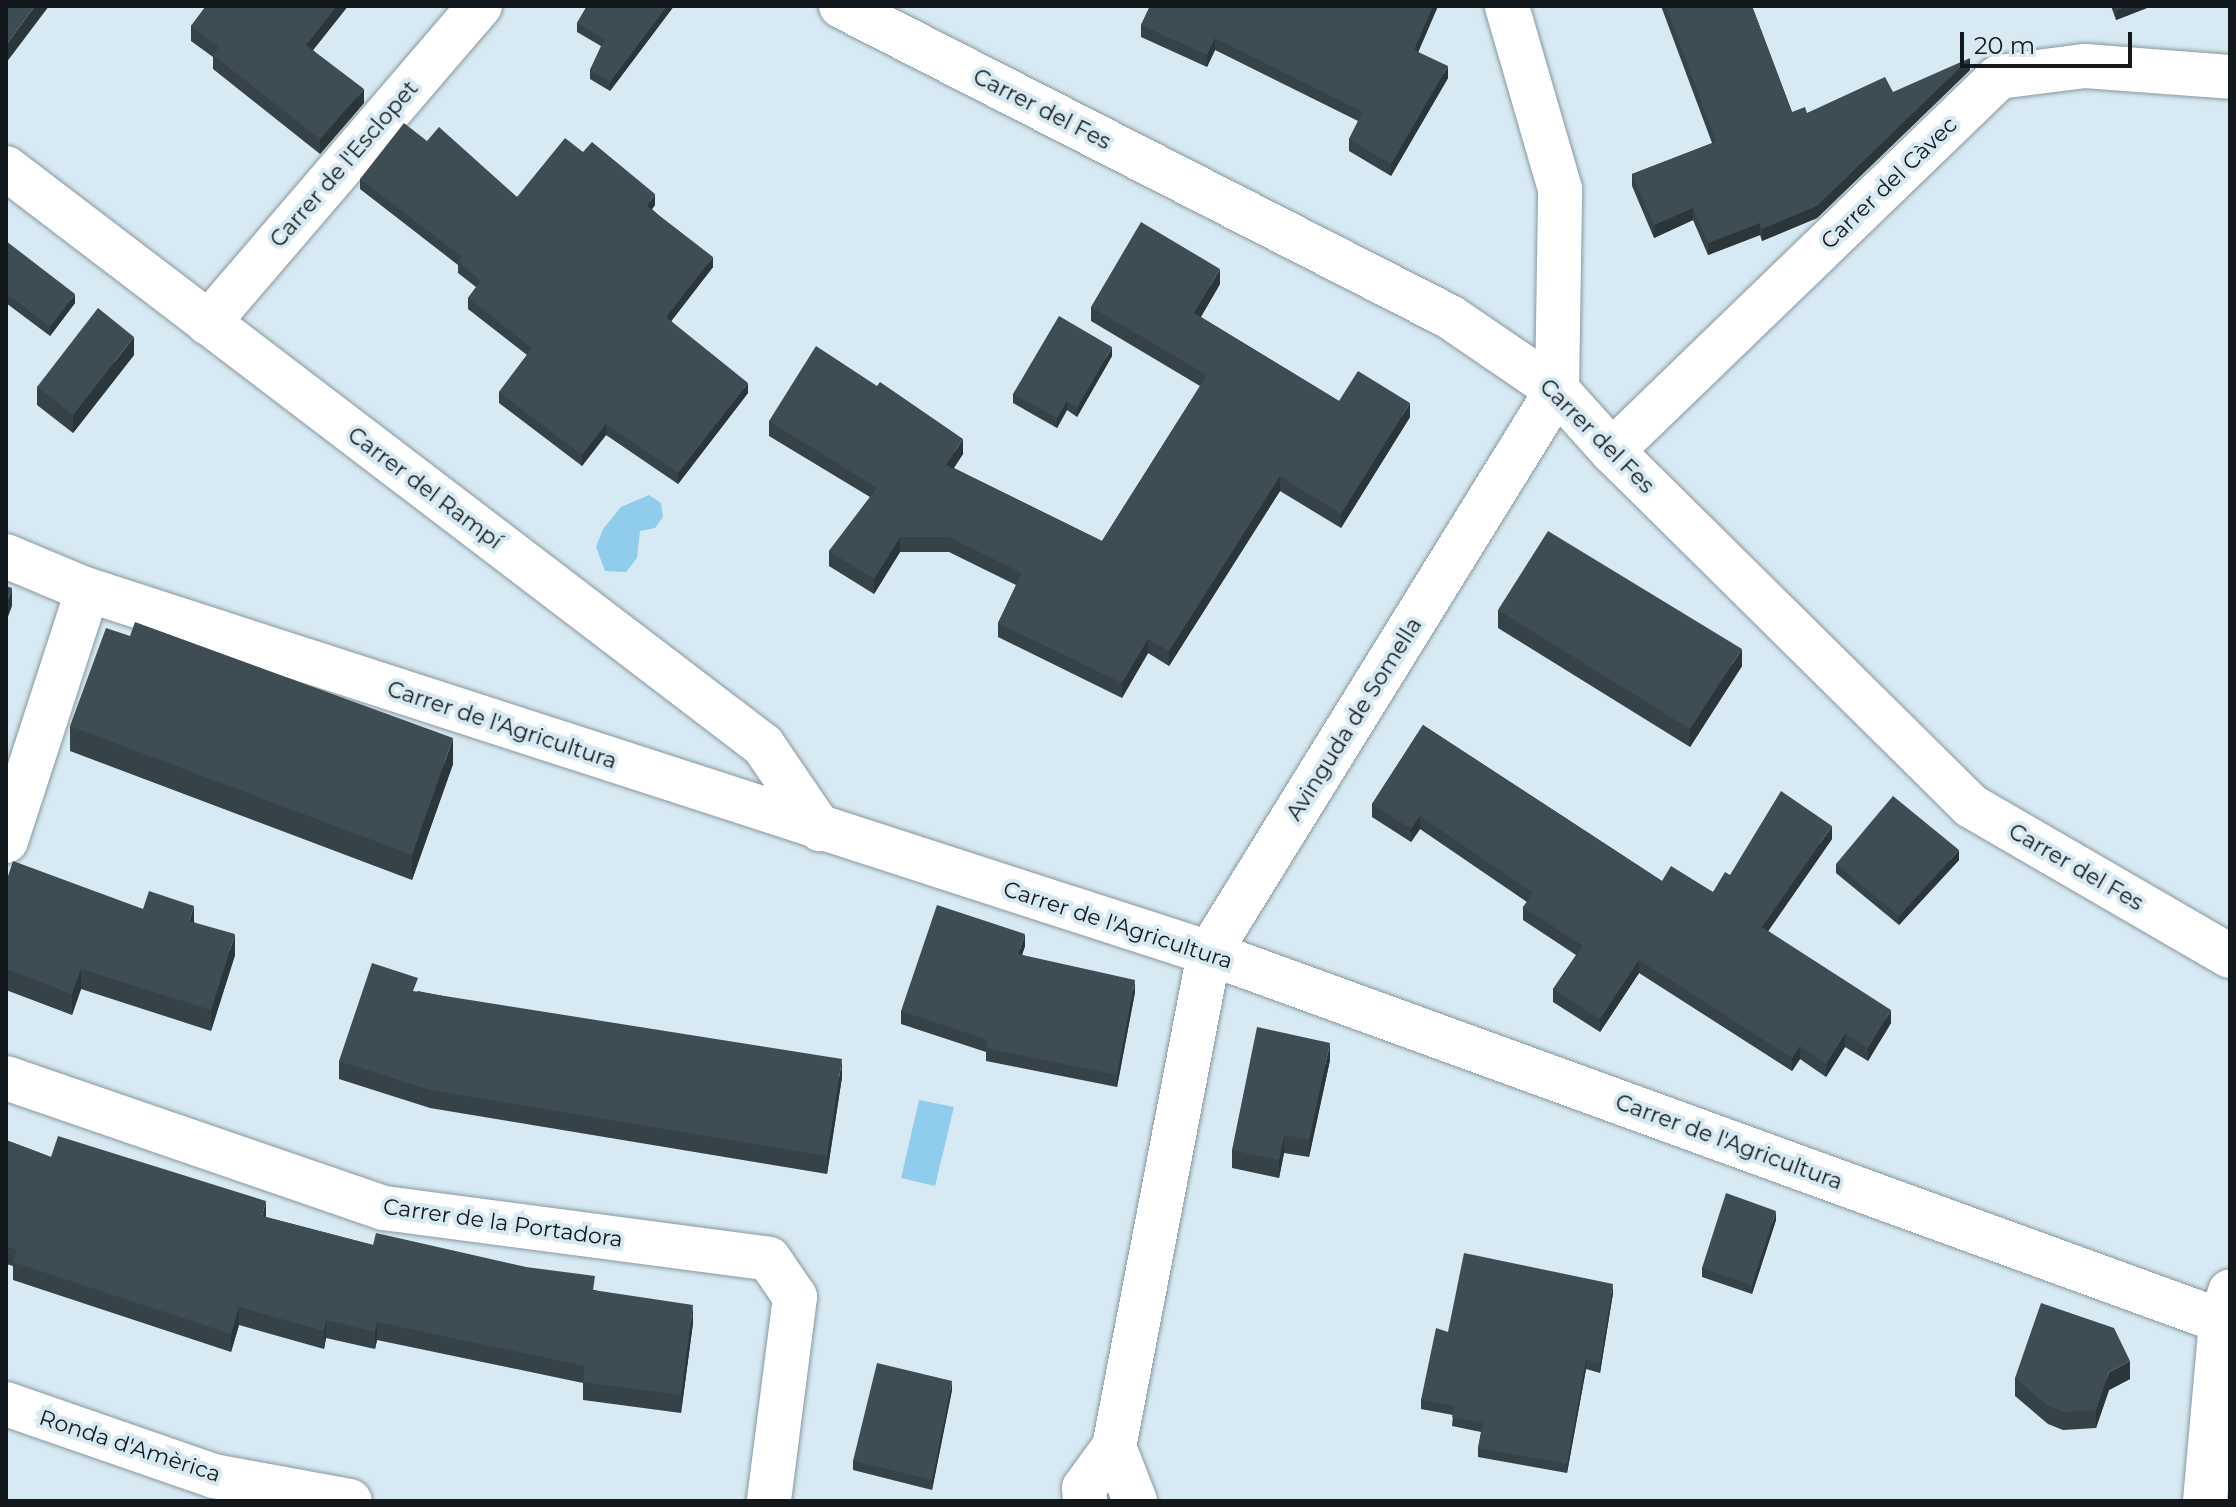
<!DOCTYPE html>
<meta charset="utf-8">
<style>
body{margin:0}
#map{position:relative;width:2236px;height:1507px;overflow:hidden;background:#d7e9f2;font-family:Montserrat,sans-serif}
div>[style]{position:absolute}
.water>*{inset:0;background:#90cdec}
.roads{filter:drop-shadow(0 0 2px #87979f) drop-shadow(0 0 2px #87979f)}
.pedestrian>*{height:44px;margin:-22px;padding:0 22px;transform-origin:22px;border-radius:22px;background:#fff}
.minor>*{height:44px;margin:-22px;padding:0 22px;transform-origin:22px;border-radius:22px;background:#fff}
.wall>*{inset:0;background:#354248}
.shaded-wall>*{inset:0;background:#2b363b}
.building>*{inset:0;background:#3e4d54}
span{translate:-50% -50%;white-space:nowrap;text-align:center;line-height:1.15;-webkit-text-stroke:8px #d7e9f2;paint-order:stroke}
.street-label{font-size:22px;color:#12181b}
.frame{position:absolute;inset:0;border:8px solid #12181b;pointer-events:none}
.scale{position:absolute;left:1960px;top:32px;width:172px;height:36px;box-sizing:border-box;border:4px solid #12181b;border-top:0;padding-left:10px;font-size:24px;line-height:28px;white-space:nowrap;color:#12181b;-webkit-text-stroke:6px #d7e9f2;paint-order:stroke}
</style>
<div id="map">
<div class="water">
<i style="clip-path:polygon(649px 495px,661px 503px,663px 517px,655px 528px,640px 531px,637px 558px,626px 572px,605px 571px,596px 547px,603px 529px,621px 507px)"></i>
<i style="clip-path:polygon(919px 1100px,954px 1107px,935px 1186px,901px 1178px)"></i>
</div>
<div class="roads">
<div class="pedestrian">
<i style="left:6px;top:841px;width:249px;rotate:-72deg"></i>
</div>
<div class="minor">
<i style="left:841px;top:6px;width:684px;rotate:27.05deg"></i>
<i style="left:1450px;top:317px;width:130px;rotate:34.3deg"></i>
<i style="left:1557px;top:390px;width:82px;rotate:48deg"></i>
<i style="left:1612px;top:451px;width:505px;rotate:44.68deg"></i>
<i style="left:1971px;top:806px;width:299px;rotate:30.1deg"></i>
<i style="left:6px;top:168px;width:952px;rotate:37.32deg"></i>
<i style="left:763px;top:745px;width:102px;rotate:55.8deg"></i>
<i style="left:208px;top:323px;width:418px;rotate:-49.4deg"></i>
<i style="left:1612px;top:451px;width:538px;rotate:-44.02deg"></i>
<i style="left:1999px;top:77px;width:87px;rotate:-7.3deg"></i>
<i style="left:2085px;top:66px;width:145px;rotate:4.3deg"></i>
<i style="left:6px;top:556px;width:86px;rotate:22.7deg"></i>
<i style="left:85px;top:589px;width:1181px;rotate:17.94deg"></i>
<i style="left:1209px;top:953px;width:1077px;rotate:19.98deg"></i>
<i style="left:6px;top:1078px;width:400px;rotate:19deg"></i>
<i style="left:384px;top:1208px;width:388px;rotate:7.5deg"></i>
<i style="left:769px;top:1259px;width:46px;rotate:55.6deg"></i>
<i style="left:795px;top:1297px;width:206px;rotate:97.3deg"></i>
<i style="left:6px;top:1404px;width:220px;rotate:19.1deg"></i>
<i style="left:214px;top:1476px;width:138px;rotate:10.4deg"></i>
<i style="left:1114px;top:1447px;width:58px;rotate:68.7deg"></i>
<i style="left:1085px;top:1501px;width:13px;rotate:-94deg"></i>
<i style="left:1084px;top:1488px;width:51px;rotate:-53.8deg"></i>
<i style="left:1114px;top:1447px;width:503px;rotate:-79.11deg"></i>
<i style="left:1209px;top:953px;width:662px;rotate:-58.28deg"></i>
<i style="left:1557px;top:390px;width:201px;rotate:-89.1deg"></i>
<i style="left:1560px;top:189px;width:191px;rotate:-106.2deg"></i>
<i style="left:2205px;top:1501px;width:181px;rotate:-84.9deg"></i>
<i style="left:2221px;top:1321px;width:31px;rotate:-73deg"></i>
</div>
</div>
<div class="wall">
<i style="clip-path:polygon(206px 6px,348px 6px,313px 50px,364px 103px,320px 154px,213px 69px,213px 57px,191px 41px,191px 26px)"></i>
<i style="clip-path:polygon(587px 6px,674px 6px,610px 91px,590px 79px,590px 70px,601px 46px,577px 32px,577px 23px)"></i>
<i style="clip-path:polygon(1150px 6px,1438px 6px,1418px 52px,1448px 78px,1391px 176px,1349px 151px,1349px 139px,1358px 121px,1215px 50px,1207px 67px,1141px 37px,1141px 25px)"></i>
<i style="clip-path:polygon(1661px 6px,1752px 6px,1792px 112px,1807px 113px,1893px 92px,1970px 70px,1817px 218px,1762px 241px,1760px 235px,1708px 255px,1693px 220px,1654px 238px,1632px 186px,1632px 174px,1712px 143px)"></i>
<i style="clip-path:polygon(2111px 6px,2152px 6px,2116px 20px)"></i>
<i style="clip-path:polygon(427px 141px,517px 197px,583px 152px,655px 205px,652px 209px,713px 267px,671px 321px,748px 393px,678px 484px,606px 435px,582px 466px,499px 403px,499px 392px,527px 355px,468px 309px,468px 298px,476px 287px,458px 273px,458px 265px,360px 189px,360px 179px)"></i>
<i style="clip-path:polygon(6px 241px,75px 303px,50px 336px,6px 303px)"></i>
<i style="clip-path:polygon(1220px 284px,1201px 317px,1339px 401px,1410px 417px,1341px 528px,1280px 491px,1169px 666px,1148px 653px,1122px 698px,998px 637px,998px 623px,1016px 585px,949px 552px,900px 552px,874px 594px,829px 566px,829px 551px,870px 497px,769px 436px,769px 421px,963px 454px,954px 468px,1102px 541px,1200px 386px,1091px 321px,1091px 307px)"></i>
<i style="clip-path:polygon(134px 355px,73px 433px,37px 405px,37px 387px)"></i>
<i style="clip-path:polygon(1112px 356px,1077px 417px,1067px 410px,1057px 428px,1013px 403px,1013px 394px)"></i>
<i style="clip-path:polygon(1498px 610px,1742px 666px,1690px 747px,1498px 628px)"></i>
<i style="clip-path:polygon(1423px 725px,1662px 881px,1713px 892px,1730px 875px,1832px 839px,1768px 931px,1891px 1023px,1868px 1061px,1845px 1047px,1826px 1077px,1800px 1059px,1792px 1071px,1639px 973px,1600px 1032px,1553px 1002px,1553px 989px,1576px 955px,1523px 920px,1523px 907px,1527px 902px,1420px 829px,1411px 842px,1372px 817px,1372px 804px)"></i>
<i style="clip-path:polygon(70px 726px,453px 764px,412px 880px,70px 751px)"></i>
<i style="clip-path:polygon(1959px 860px,1899px 925px,1836px 873px,1836px 864px)"></i>
<i style="clip-path:polygon(6px 882px,143px 909px,194px 922px,235px 955px,211px 1031px,81px 989px,72px 1015px,6px 990px)"></i>
<i style="clip-path:polygon(1025px 946px,1022px 955px,1135px 992px,1117px 1087px,986px 1061px,986px 1052px,901px 1024px,901px 1011px)"></i>
<i style="clip-path:polygon(418px 991px,842px 1077px,827px 1174px,430px 1108px,339px 1079px,339px 1061px)"></i>
<i style="clip-path:polygon(1330px 1060px,1309px 1157px,1284px 1153px,1279px 1178px,1232px 1168px,1232px 1150px)"></i>
<i style="clip-path:polygon(6px 1140px,51px 1157px,266px 1217px,373px 1245px,595px 1290px,693px 1323px,681px 1413px,583px 1400px,583px 1383px,377px 1340px,375px 1349px,326px 1338px,324px 1349px,239px 1325px,231px 1352px,13px 1280px,13px 1266px,6px 1264px)"></i>
<i style="clip-path:polygon(1776px 1220px,1752px 1294px,1702px 1277px,1702px 1268px)"></i>
<i style="clip-path:polygon(1613px 1293px,1600px 1373px,1586px 1369px,1567px 1473px,1478px 1457px,1478px 1448px,1481px 1432px,1452px 1426px,1453px 1415px,1421px 1409px,1421px 1400px,1448px 1332px)"></i>
<i style="clip-path:polygon(2015px 1378px,2130px 1379px,2109px 1390px,2096px 1428px,2063px 1430px,2048px 1424px,2015px 1396px)"></i>
<i style="clip-path:polygon(952px 1390px,932px 1490px,853px 1470px,853px 1461px)"></i>
</div>
<div class="shaded-wall">
<i style="clip-path:polygon(35px 6px,49px 6px,6px 63px,6px 45px)"></i>
<i style="clip-path:polygon(337px 6px,348px 6px,306px 59px,306px 45px)"></i>
<i style="clip-path:polygon(667px 6px,674px 6px,610px 91px,610px 82px)"></i>
<i style="clip-path:polygon(1433px 6px,1438px 6px,1414px 62px,1414px 50px)"></i>
<i style="clip-path:polygon(2128px 6px,2152px 6px,2116px 20px,2116px 10px)"></i>
<i style="clip-path:polygon(1215px 38px,1215px 50px,1207px 67px,1207px 55px)"></i>
<i style="clip-path:polygon(1970px 58px,1970px 70px,1817px 218px,1762px 241px,1762px 229px)"></i>
<i style="clip-path:polygon(1448px 66px,1448px 78px,1391px 176px,1391px 164px)"></i>
<i style="clip-path:polygon(364px 89px,364px 103px,320px 154px,320px 139px)"></i>
<i style="clip-path:polygon(655px 194px,655px 205px,647px 216px,647px 206px)"></i>
<i style="clip-path:polygon(1693px 208px,1693px 220px,1654px 238px,1654px 225px)"></i>
<i style="clip-path:polygon(1760px 223px,1760px 235px,1708px 255px,1708px 243px)"></i>
<i style="clip-path:polygon(713px 257px,713px 267px,666px 328px,666px 317px)"></i>
<i style="clip-path:polygon(1220px 269px,1220px 284px,1194px 328px,1194px 313px)"></i>
<i style="clip-path:polygon(75px 294px,75px 303px,50px 336px,50px 327px)"></i>
<i style="clip-path:polygon(134px 337px,134px 355px,73px 433px,73px 415px)"></i>
<i style="clip-path:polygon(1112px 347px,1112px 356px,1077px 417px,1077px 408px)"></i>
<i style="clip-path:polygon(748px 383px,748px 393px,678px 484px,678px 473px)"></i>
<i style="clip-path:polygon(1067px 401px,1067px 410px,1057px 428px,1057px 418px)"></i>
<i style="clip-path:polygon(1410px 403px,1410px 417px,1341px 528px,1341px 514px)"></i>
<i style="clip-path:polygon(606px 424px,606px 435px,582px 466px,582px 455px)"></i>
<i style="clip-path:polygon(963px 439px,963px 454px,946px 479px,946px 465px)"></i>
<i style="clip-path:polygon(1280px 476px,1280px 491px,1169px 666px,1169px 651px)"></i>
<i style="clip-path:polygon(900px 537px,900px 552px,874px 594px,874px 579px)"></i>
<i style="clip-path:polygon(12px 588px,12px 606px,6px 622px,6px 605px)"></i>
<i style="clip-path:polygon(1148px 639px,1148px 653px,1122px 698px,1122px 683px)"></i>
<i style="clip-path:polygon(1742px 649px,1742px 666px,1690px 747px,1690px 729px)"></i>
<i style="clip-path:polygon(453px 738px,453px 764px,412px 880px,412px 855px)"></i>
<i style="clip-path:polygon(1420px 816px,1420px 829px,1411px 842px,1411px 829px)"></i>
<i style="clip-path:polygon(1832px 826px,1832px 839px,1762px 940px,1762px 927px)"></i>
<i style="clip-path:polygon(1959px 850px,1959px 860px,1899px 925px,1899px 916px)"></i>
<i style="clip-path:polygon(194px 906px,194px 927px,189px 921px)"></i>
<i style="clip-path:polygon(235px 934px,235px 955px,211px 1031px,211px 1010px)"></i>
<i style="clip-path:polygon(1025px 934px,1025px 946px,1018px 967px,1018px 954px)"></i>
<i style="clip-path:polygon(1639px 960px,1639px 973px,1600px 1032px,1600px 1019px)"></i>
<i style="clip-path:polygon(81px 969px,81px 989px,72px 1015px,72px 994px)"></i>
<i style="clip-path:polygon(1135px 980px,1135px 992px,1117px 1087px,1117px 1075px)"></i>
<i style="clip-path:polygon(1891px 1010px,1891px 1023px,1868px 1061px,1868px 1048px)"></i>
<i style="clip-path:polygon(1845px 1034px,1845px 1047px,1826px 1077px,1826px 1064px)"></i>
<i style="clip-path:polygon(1330px 1043px,1330px 1060px,1309px 1157px,1309px 1140px)"></i>
<i style="clip-path:polygon(1800px 1046px,1800px 1059px,1792px 1071px,1792px 1058px)"></i>
<i style="clip-path:polygon(842px 1059px,842px 1077px,827px 1174px,827px 1156px)"></i>
<i style="clip-path:polygon(1284px 1135px,1284px 1153px,1279px 1178px,1279px 1160px)"></i>
<i style="clip-path:polygon(266px 1201px,266px 1219px,262px 1216px)"></i>
<i style="clip-path:polygon(1776px 1211px,1776px 1220px,1752px 1294px,1752px 1285px)"></i>
<i style="clip-path:polygon(1613px 1284px,1613px 1293px,1600px 1373px,1600px 1363px)"></i>
<i style="clip-path:polygon(693px 1305px,693px 1323px,681px 1413px,681px 1395px)"></i>
<i style="clip-path:polygon(239px 1307px,239px 1325px,231px 1352px,231px 1334px)"></i>
<i style="clip-path:polygon(326px 1320px,326px 1338px,324px 1349px,324px 1331px)"></i>
<i style="clip-path:polygon(377px 1322px,377px 1340px,375px 1349px,375px 1332px)"></i>
<i style="clip-path:polygon(1586px 1360px,1586px 1369px,1567px 1473px,1567px 1464px)"></i>
<i style="clip-path:polygon(2130px 1361px,2130px 1379px,2109px 1390px,2096px 1428px,2096px 1410px,2109px 1372px)"></i>
<i style="clip-path:polygon(952px 1381px,952px 1390px,932px 1490px,932px 1480px)"></i>
</div>
<div class="building">
<i style="clip-path:polygon(6px 6px,35px 6px,6px 45px)"></i>
<i style="clip-path:polygon(206px 6px,337px 6px,306px 45px,364px 89px,320px 139px,213px 55px,219px 47px,191px 26px)"></i>
<i style="clip-path:polygon(587px 6px,667px 6px,610px 82px,590px 70px,605px 39px,577px 23px)"></i>
<i style="clip-path:polygon(1150px 6px,1433px 6px,1414px 50px,1448px 66px,1391px 164px,1349px 139px,1363px 112px,1215px 38px,1207px 55px,1141px 25px)"></i>
<i style="clip-path:polygon(1666px 6px,1752px 6px,1792px 112px,1805px 107px,1807px 113px,1885px 77px,1893px 92px,1970px 58px,1817px 206px,1762px 229px,1760px 223px,1708px 243px,1693px 208px,1654px 225px,1632px 174px,1716px 142px)"></i>
<i style="clip-path:polygon(2115px 6px,2128px 6px,2116px 10px)"></i>
<i style="clip-path:polygon(404px 123px,427px 141px,439px 127px,517px 197px,565px 138px,583px 152px,592px 142px,655px 194px,647px 206px,713px 257px,666px 317px,748px 383px,678px 473px,606px 424px,582px 455px,499px 392px,532px 348px,468px 298px,481px 281px,458px 262px,462px 257px,360px 179px)"></i>
<i style="clip-path:polygon(1141px 222px,1220px 269px,1194px 313px,1339px 401px,1358px 371px,1410px 403px,1341px 514px,1280px 476px,1169px 651px,1148px 639px,1122px 683px,998px 623px,1022px 573px,949px 537px,900px 537px,874px 579px,829px 551px,877px 488px,769px 421px,816px 346px,877px 386px,880px 382px,963px 439px,946px 465px,1102px 541px,1207px 375px,1091px 307px)"></i>
<i style="clip-path:polygon(6px 241px,75px 294px,50px 327px,6px 293px)"></i>
<i style="clip-path:polygon(98px 308px,134px 337px,73px 415px,37px 387px)"></i>
<i style="clip-path:polygon(1059px 316px,1112px 347px,1077px 408px,1067px 401px,1057px 418px,1013px 394px)"></i>
<i style="clip-path:polygon(1548px 531px,1742px 649px,1690px 729px,1498px 610px)"></i>
<i style="clip-path:polygon(6px 586px,12px 588px,6px 605px)"></i>
<i style="clip-path:polygon(135px 622px,453px 738px,412px 855px,70px 726px,106px 628px,130px 636px)"></i>
<i style="clip-path:polygon(1423px 725px,1662px 881px,1671px 866px,1713px 892px,1725px 872px,1730px 875px,1781px 791px,1832px 826px,1762px 927px,1891px 1010px,1868px 1048px,1845px 1034px,1826px 1064px,1800px 1046px,1792px 1058px,1639px 960px,1600px 1019px,1553px 989px,1583px 946px,1523px 907px,1533px 893px,1420px 816px,1411px 829px,1372px 804px)"></i>
<i style="clip-path:polygon(1893px 796px,1959px 850px,1899px 916px,1836px 864px)"></i>
<i style="clip-path:polygon(13px 861px,143px 909px,149px 891px,194px 906px,189px 921px,235px 934px,211px 1010px,81px 969px,72px 994px,6px 969px,6px 882px)"></i>
<i style="clip-path:polygon(937px 905px,1025px 934px,1018px 954px,1135px 980px,1117px 1075px,986px 1048px,988px 1040px,901px 1011px)"></i>
<i style="clip-path:polygon(372px 963px,418px 978px,413px 991px,842px 1059px,827px 1156px,430px 1090px,339px 1061px)"></i>
<i style="clip-path:polygon(1257px 1027px,1330px 1043px,1309px 1140px,1284px 1135px,1279px 1160px,1232px 1150px)"></i>
<i style="clip-path:polygon(58px 1136px,266px 1201px,262px 1216px,373px 1245px,376px 1233px,526px 1267px,595px 1276px,593px 1290px,693px 1305px,681px 1395px,583px 1382px,585px 1366px,377px 1322px,375px 1332px,326px 1320px,324px 1331px,239px 1307px,231px 1334px,13px 1262px,17px 1250px,6px 1246px,6px 1140px,51px 1157px)"></i>
<i style="clip-path:polygon(1726px 1193px,1776px 1211px,1752px 1285px,1702px 1268px)"></i>
<i style="clip-path:polygon(1464px 1253px,1613px 1284px,1600px 1363px,1586px 1360px,1567px 1464px,1478px 1448px,1483px 1423px,1452px 1417px,1454px 1406px,1421px 1400px,1436px 1328px,1448px 1332px)"></i>
<i style="clip-path:polygon(2041px 1303px,2114px 1328px,2130px 1361px,2109px 1372px,2096px 1410px,2063px 1412px,2048px 1406px,2015px 1378px)"></i>
<i style="clip-path:polygon(877px 1363px,952px 1381px,932px 1480px,853px 1461px)"></i>
</div>
<div class="street-label">
<span style="left:1042px;top:109px;rotate:27deg">Carrer del Fes</span>
<span style="left:344px;top:164px;rotate:-49deg">Carrer de l'Esclopet</span>
<span style="left:1889px;top:183px;rotate:-44deg">Carrer del Càvec</span>
<span style="left:1597px;top:436px;rotate:45deg">Carrer del Fes</span>
<span style="left:425px;top:488px;rotate:37deg">Carrer del Rampí</span>
<span style="left:1354px;top:719px;rotate:-58deg">Avinguda de Somella</span>
<span style="left:502px;top:725px;rotate:18deg">Carrer de l'Agricultura</span>
<span style="left:2076px;top:867px;rotate:30deg">Carrer del Fes</span>
<span style="left:1118px;top:925px;rotate:18deg">Carrer de l'Agricultura</span>
<span style="left:1729px;top:1142px;rotate:20deg">Carrer de l'Agricultura</span>
<span style="left:503px;top:1223px;rotate:8deg">Carrer de la Portadora</span>
<span style="left:130px;top:1446px;rotate:18deg">Ronda d'Amèrica</span>
</div>
<div class="frame"></div>
<div class="scale">20 m</div>
</div>
